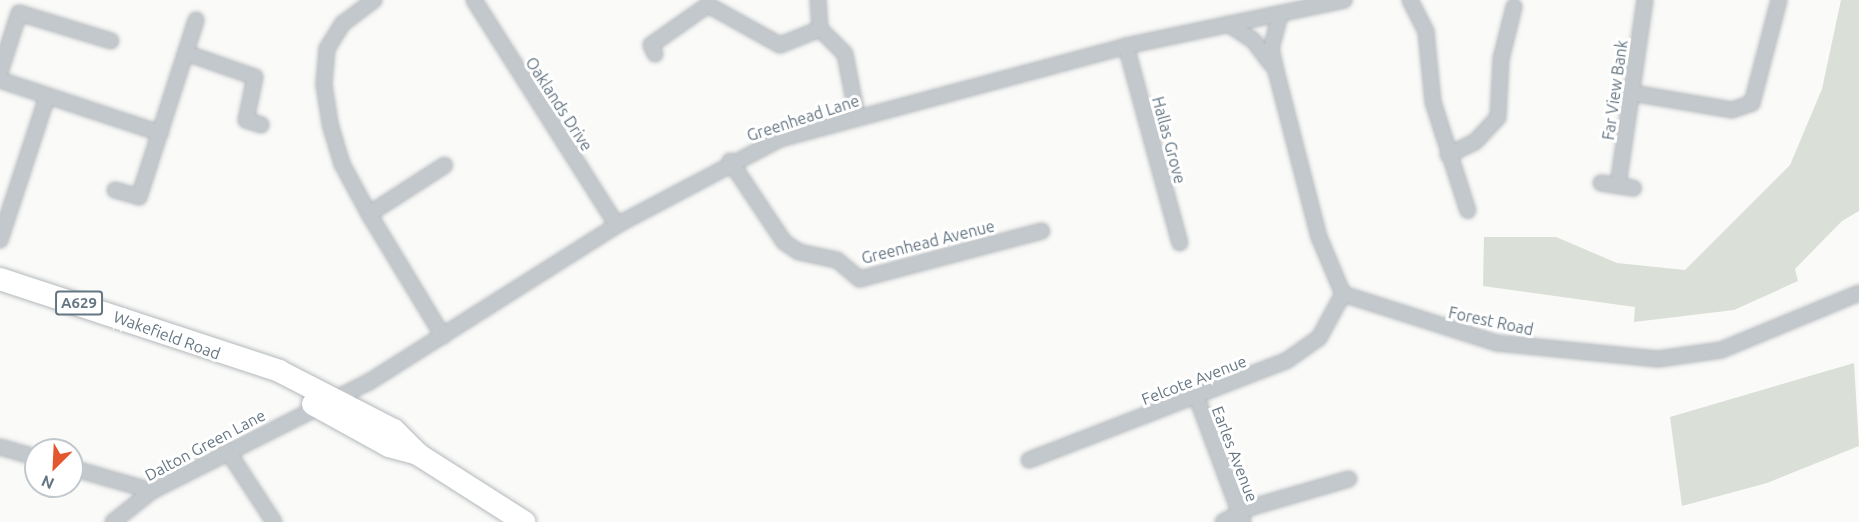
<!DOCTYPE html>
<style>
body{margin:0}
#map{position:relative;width:1859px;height:522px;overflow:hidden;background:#fafaf8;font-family:Ubuntu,sans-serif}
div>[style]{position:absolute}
.green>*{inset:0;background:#dadfd7}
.roads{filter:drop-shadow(0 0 2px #b4b9bd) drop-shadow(0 0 2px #b4b9bd)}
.minor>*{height:14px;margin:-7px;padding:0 7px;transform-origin:7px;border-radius:7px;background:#c3c8cc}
.trunk>*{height:22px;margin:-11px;padding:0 11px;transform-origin:11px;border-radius:11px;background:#fff}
span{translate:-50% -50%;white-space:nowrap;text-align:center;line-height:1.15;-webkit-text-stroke:6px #fff;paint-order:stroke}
.shield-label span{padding:2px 4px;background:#fff;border:2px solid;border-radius:4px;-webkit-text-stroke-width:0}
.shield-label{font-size:15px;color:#657683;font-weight:700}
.street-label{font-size:16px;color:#657683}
.north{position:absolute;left:24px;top:438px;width:60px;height:60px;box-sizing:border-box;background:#fff;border:2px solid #c1c8cd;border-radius:50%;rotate:204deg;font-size:16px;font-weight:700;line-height:24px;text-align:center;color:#657683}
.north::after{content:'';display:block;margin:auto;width:21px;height:27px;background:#e4572e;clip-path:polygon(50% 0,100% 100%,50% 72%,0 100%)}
</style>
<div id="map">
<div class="green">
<i style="clip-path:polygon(1841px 0,1859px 0,1859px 211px,1842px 221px,1795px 269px,1798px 281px,1734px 310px,1634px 322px,1635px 307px,1483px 286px,1484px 237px,1556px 237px,1617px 263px,1685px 270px,1790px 165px,1822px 89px)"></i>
<i style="clip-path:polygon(1854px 363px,1859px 446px,1767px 483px,1682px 506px,1670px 417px)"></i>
</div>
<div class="roads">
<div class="minor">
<i style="left:374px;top:0;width:39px;rotate:143deg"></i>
<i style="left:343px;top:23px;width:31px;rotate:122deg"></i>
<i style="left:327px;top:49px;width:36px;rotate:95deg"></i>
<i style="left:324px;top:85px;width:39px;rotate:81deg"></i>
<i style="left:330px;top:124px;width:42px;rotate:73.3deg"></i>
<i style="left:342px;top:164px;width:57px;rotate:61.6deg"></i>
<i style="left:369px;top:214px;width:143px;rotate:58.8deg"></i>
<i style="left:474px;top:0;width:267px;rotate:57.6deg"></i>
<i style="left:818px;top:0;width:29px;rotate:86deg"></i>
<i style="left:820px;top:29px;width:35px;rotate:45deg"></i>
<i style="left:845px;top:54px;width:63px;rotate:79deg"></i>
<i style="left:1410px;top:0;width:36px;rotate:63deg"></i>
<i style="left:1426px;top:32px;width:70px;rotate:84.3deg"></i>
<i style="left:1433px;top:102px;width:114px;rotate:72.2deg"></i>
<i style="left:1280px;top:15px;width:34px;rotate:105deg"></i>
<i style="left:1271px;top:48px;width:24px;rotate:78deg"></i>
<i style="left:1276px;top:71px;width:171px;rotate:75.5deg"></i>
<i style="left:1319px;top:237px;width:62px;rotate:67.2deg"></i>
<i style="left:1343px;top:294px;width:162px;rotate:17.7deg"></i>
<i style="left:1497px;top:343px;width:162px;rotate:5.7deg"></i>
<i style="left:1658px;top:359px;width:64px;rotate:-8.1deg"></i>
<i style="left:1721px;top:350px;width:149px;rotate:-22.4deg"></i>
<i style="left:1228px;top:24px;width:30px;rotate:33deg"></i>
<i style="left:1253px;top:40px;width:30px;rotate:53deg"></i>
<i style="left:1126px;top:46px;width:204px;rotate:74.7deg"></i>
<i style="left:186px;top:53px;width:73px;rotate:19.2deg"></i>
<i style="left:255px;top:77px;width:44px;rotate:101.8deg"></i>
<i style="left:246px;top:120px;width:16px;rotate:18deg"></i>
<i style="left:655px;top:54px;width:10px;rotate:-114deg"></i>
<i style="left:651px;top:45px;width:70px;rotate:-35.1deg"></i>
<i style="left:708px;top:5px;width:82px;rotate:29.1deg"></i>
<i style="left:780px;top:45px;width:43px;rotate:-21.8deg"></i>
<i style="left:0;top:72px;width:62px;rotate:-72.1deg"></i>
<i style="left:19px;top:13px;width:96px;rotate:16.9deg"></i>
<i style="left:0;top:80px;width:169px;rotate:18.3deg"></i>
<i style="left:1632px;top:93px;width:101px;rotate:9.6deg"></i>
<i style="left:1732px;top:110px;width:21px;rotate:-19deg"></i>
<i style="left:1752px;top:103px;width:106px;rotate:-75.3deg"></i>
<i style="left:1448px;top:155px;width:30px;rotate:-26deg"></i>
<i style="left:1475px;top:142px;width:34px;rotate:-47deg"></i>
<i style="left:1498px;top:117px;width:58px;rotate:-87deg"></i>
<i style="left:1501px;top:59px;width:54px;rotate:-76deg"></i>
<i style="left:730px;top:161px;width:97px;rotate:56.3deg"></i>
<i style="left:784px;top:242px;width:18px;rotate:34deg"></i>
<i style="left:799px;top:252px;width:39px;rotate:12deg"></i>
<i style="left:837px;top:260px;width:30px;rotate:40deg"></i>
<i style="left:860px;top:279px;width:188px;rotate:-14.8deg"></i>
<i style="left:1601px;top:183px;width:33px;rotate:9deg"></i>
<i style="left:1618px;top:185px;width:187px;rotate:-81.7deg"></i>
<i style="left:115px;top:190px;width:25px;rotate:16deg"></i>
<i style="left:139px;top:197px;width:186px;rotate:-72.1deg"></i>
<i style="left:369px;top:214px;width:90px;rotate:-32.8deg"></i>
<i style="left:0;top:240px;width:151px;rotate:-71.8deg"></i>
<i style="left:1197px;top:398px;width:132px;rotate:69.6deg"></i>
<i style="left:0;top:447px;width:37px;rotate:16deg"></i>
<i style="left:227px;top:450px;width:86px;rotate:56.9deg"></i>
<i style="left:1029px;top:460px;width:275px;rotate:-21.1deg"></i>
<i style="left:1286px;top:361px;width:40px;rotate:-34.9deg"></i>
<i style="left:1319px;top:338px;width:50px;rotate:-61.4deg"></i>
<i style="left:72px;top:468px;width:83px;rotate:16deg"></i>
<i style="left:113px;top:522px;width:50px;rotate:-38.5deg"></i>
<i style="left:152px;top:491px;width:243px;rotate:-26.7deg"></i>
<i style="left:369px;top:382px;width:294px;rotate:-32.3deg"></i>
<i style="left:617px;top:225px;width:184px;rotate:-27.8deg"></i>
<i style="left:780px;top:139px;width:358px;rotate:-15deg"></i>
<i style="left:1126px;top:46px;width:223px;rotate:-11.9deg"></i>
<i style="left:1223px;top:522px;width:30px;rotate:-28deg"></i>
<i style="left:1249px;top:508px;width:104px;rotate:-16.2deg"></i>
</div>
<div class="trunk">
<i style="left:0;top:279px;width:294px;rotate:18.2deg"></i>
<i style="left:279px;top:371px;width:129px;rotate:27.2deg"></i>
<i style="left:394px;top:430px;width:35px;rotate:45deg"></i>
<i style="left:419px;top:455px;width:125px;rotate:32.5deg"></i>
<i style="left:313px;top:404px;width:87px;rotate:28.9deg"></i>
<i style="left:389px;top:446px;width:30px;rotate:15deg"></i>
</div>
</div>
<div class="shield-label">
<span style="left:79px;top:303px">A629</span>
</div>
<div class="street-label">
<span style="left:1615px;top:90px;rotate:-82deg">Far View Bank</span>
<span style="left:559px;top:104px;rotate:57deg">Oaklands Drive</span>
<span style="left:803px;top:118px;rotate:-18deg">Greenhead Lane</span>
<span style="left:1169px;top:140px;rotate:75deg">Hallas Grove</span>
<span style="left:928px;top:242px;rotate:-14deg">Greenhead Avenue</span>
<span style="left:1491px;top:321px;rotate:12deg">Forest Road</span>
<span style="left:167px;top:335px;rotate:20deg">Wakefield Road</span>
<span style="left:1194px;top:380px;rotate:-21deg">Felcote Avenue</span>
<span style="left:205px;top:445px;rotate:-28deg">Dalton Green Lane</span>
<span style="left:1235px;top:454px;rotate:69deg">Earles Avenue</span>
</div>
<div class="north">N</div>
</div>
